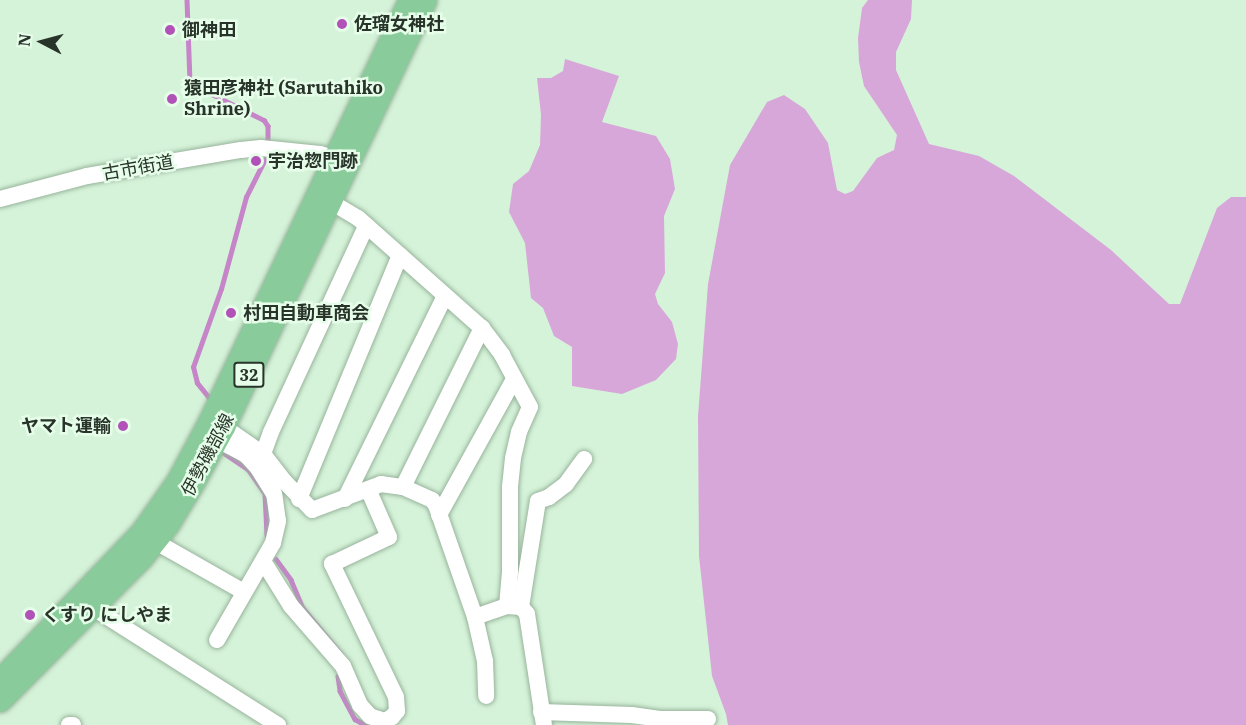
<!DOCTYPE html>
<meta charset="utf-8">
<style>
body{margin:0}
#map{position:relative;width:1246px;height:725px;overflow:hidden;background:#d5f3d9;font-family:"IBM Plex Serif","Noto Sans JP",serif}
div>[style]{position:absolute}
.green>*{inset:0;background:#d8a7da}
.stream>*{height:4.5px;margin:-2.25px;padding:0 2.25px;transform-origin:2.25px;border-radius:2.25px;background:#c585c8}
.roads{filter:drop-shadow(0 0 2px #98b49c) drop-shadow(0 0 2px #98b49c)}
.minor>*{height:16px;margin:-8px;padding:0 8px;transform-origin:8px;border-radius:8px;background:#fff}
.major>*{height:21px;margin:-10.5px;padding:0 10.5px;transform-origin:10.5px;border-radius:10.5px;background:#89cb9b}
.dots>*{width:16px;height:16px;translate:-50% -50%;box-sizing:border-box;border:3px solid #e6fee9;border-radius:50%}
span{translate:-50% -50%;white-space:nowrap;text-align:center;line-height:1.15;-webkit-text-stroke:5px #e6fee9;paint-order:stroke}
.shield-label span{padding:2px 4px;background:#e6fee9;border:2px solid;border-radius:4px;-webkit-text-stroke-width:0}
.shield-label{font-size:16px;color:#283329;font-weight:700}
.poi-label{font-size:18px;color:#283329;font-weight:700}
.left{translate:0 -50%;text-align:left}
.right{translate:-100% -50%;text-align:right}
.street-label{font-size:18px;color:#283329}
.north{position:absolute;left:12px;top:12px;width:60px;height:60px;-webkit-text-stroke:4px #e6fee9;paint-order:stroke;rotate:276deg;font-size:16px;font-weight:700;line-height:24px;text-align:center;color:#283329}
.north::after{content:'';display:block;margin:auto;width:21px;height:27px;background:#283329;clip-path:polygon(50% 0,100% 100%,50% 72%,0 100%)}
</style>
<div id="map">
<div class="green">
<i style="clip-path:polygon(868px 0,912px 0,911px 19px,896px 52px,896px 70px,929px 144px,979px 156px,1014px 176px,1111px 250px,1169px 304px,1180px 304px,1217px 208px,1231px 197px,1246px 197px,1246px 725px,728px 725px,726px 714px,712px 676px,699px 556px,698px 416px,708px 284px,730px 165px,767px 102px,784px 95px,805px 109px,828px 143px,837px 190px,845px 194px,853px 191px,877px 158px,894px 150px,897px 135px,864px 86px,859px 62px,858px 38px,862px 8px)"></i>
<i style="clip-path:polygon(565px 59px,619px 76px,602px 122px,656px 136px,670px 159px,675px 189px,664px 216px,665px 273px,655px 294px,658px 304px,672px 322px,678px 344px,676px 359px,656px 380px,622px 394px,572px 386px,572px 347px,554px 336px,543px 308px,531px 298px,525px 243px,509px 212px,513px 184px,529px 171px,540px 145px,541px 115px,537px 78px,551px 78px,563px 71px)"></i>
</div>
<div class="stream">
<i style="left:187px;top:0;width:83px;rotate:87.9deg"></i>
<i style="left:190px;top:83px;width:83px;rotate:26.6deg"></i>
<i style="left:264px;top:120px;width:7px;rotate:56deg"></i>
<i style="left:268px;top:126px;width:18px;rotate:90deg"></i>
<i style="left:209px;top:398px;width:19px;rotate:-129deg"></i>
<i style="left:197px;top:383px;width:16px;rotate:-104deg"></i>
<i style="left:193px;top:367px;width:83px;rotate:-70.3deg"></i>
<i style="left:221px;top:289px;width:95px;rotate:-74.8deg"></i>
<i style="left:246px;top:197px;width:49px;rotate:-63.4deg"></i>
<i style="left:224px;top:453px;width:29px;rotate:34deg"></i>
<i style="left:248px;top:469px;width:29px;rotate:55deg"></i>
<i style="left:265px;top:493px;width:42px;rotate:87.3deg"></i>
<i style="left:276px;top:559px;width:26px;rotate:54deg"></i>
<i style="left:291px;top:580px;width:30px;rotate:67deg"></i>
<i style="left:303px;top:608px;width:60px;rotate:50.4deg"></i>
<i style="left:338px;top:676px;width:15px;rotate:82deg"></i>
<i style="left:340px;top:691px;width:32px;rotate:62deg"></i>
<i style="left:355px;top:719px;width:12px;rotate:31deg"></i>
</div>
<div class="roads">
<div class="minor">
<i style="left:0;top:199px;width:90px;rotate:-14.8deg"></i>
<i style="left:87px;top:176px;width:156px;rotate:-9.6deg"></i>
<i style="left:241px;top:150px;width:20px;rotate:-6deg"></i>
<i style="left:261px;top:148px;width:59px;rotate:5.8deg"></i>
<i style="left:320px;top:154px;width:24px;rotate:17deg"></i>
<i style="left:331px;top:202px;width:31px;rotate:31deg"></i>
<i style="left:358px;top:218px;width:166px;rotate:41.6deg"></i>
<i style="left:482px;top:328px;width:34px;rotate:53deg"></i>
<i style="left:502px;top:355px;width:59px;rotate:61.7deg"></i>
<i style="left:530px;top:407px;width:27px;rotate:114deg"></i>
<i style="left:519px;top:432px;width:27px;rotate:103deg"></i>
<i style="left:513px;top:458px;width:30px;rotate:96deg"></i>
<i style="left:510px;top:488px;width:84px;rotate:90deg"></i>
<i style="left:510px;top:572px;width:34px;rotate:95deg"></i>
<i style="left:224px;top:427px;width:47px;rotate:34.7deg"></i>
<i style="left:263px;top:454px;width:36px;rotate:52deg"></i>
<i style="left:285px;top:482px;width:39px;rotate:46deg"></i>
<i style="left:312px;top:510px;width:74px;rotate:-20.6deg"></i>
<i style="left:381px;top:484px;width:22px;rotate:8deg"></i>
<i style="left:403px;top:487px;width:32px;rotate:24deg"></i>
<i style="left:432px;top:500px;width:6px;rotate:51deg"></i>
<i style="left:436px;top:505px;width:119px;rotate:70.8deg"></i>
<i style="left:475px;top:617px;width:34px;rotate:-19deg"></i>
<i style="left:507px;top:606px;width:14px;rotate:4deg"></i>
<i style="left:521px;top:607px;width:9px;rotate:49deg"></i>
<i style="left:527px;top:614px;width:112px;rotate:81.3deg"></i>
<i style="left:263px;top:454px;width:23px;rotate:-70deg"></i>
<i style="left:271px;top:432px;width:227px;rotate:-65.2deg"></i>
<i style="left:403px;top:487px;width:178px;rotate:-63.6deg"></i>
<i style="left:299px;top:499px;width:264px;rotate:-67.5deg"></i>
<i style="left:345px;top:499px;width:226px;rotate:-63.8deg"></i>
<i style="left:439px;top:515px;width:155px;rotate:-61.1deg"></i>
<i style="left:156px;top:542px;width:101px;rotate:29.6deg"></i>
<i style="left:263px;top:561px;width:53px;rotate:58.1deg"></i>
<i style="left:291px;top:606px;width:79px;rotate:49.1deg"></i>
<i style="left:343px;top:666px;width:43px;rotate:66.4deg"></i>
<i style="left:360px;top:705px;width:15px;rotate:48deg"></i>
<i style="left:370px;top:716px;width:9px;rotate:21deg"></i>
<i style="left:378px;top:719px;width:7px;rotate:16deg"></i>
<i style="left:385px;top:721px;width:8px;rotate:-30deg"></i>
<i style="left:392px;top:717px;width:8px;rotate:-50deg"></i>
<i style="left:397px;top:711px;width:14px;rotate:-94deg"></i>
<i style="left:396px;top:697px;width:148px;rotate:-115.7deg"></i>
<i style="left:332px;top:564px;width:63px;rotate:-25.3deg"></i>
<i style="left:389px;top:537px;width:52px;rotate:-113.6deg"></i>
<i style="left:84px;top:602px;width:230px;rotate:32.4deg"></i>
<i style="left:521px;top:607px;width:107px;rotate:-80.9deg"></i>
<i style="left:538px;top:501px;width:12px;rotate:-20deg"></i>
<i style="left:549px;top:497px;width:21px;rotate:-37deg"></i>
<i style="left:566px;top:484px;width:31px;rotate:-54deg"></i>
<i style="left:475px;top:617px;width:45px;rotate:77.2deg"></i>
<i style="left:485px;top:661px;width:35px;rotate:88deg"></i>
<i style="left:217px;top:640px;width:112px;rotate:-60deg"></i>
<i style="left:273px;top:543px;width:23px;rotate:-77deg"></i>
<i style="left:278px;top:521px;width:27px;rotate:-98deg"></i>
<i style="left:274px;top:494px;width:31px;rotate:-122deg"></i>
<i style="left:258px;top:468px;width:18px;rotate:-133deg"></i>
<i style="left:246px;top:455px;width:32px;rotate:-152deg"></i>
<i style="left:541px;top:712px;width:91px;rotate:1.9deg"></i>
<i style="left:632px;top:715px;width:28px;rotate:8deg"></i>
<i style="left:660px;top:719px;width:48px"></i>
<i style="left:69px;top:725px;width:4px"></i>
</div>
<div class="major">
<i style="left:0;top:679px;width:204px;rotate:-46.2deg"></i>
<i style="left:141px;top:532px;width:62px;rotate:-54.8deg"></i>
<i style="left:177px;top:481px;width:68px;rotate:-61.9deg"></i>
<i style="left:209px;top:421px;width:466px;rotate:-64.6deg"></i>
<i style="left:0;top:701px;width:202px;rotate:-45.2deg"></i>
<i style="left:142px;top:558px;width:42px;rotate:-51.8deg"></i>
<i style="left:168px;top:525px;width:50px;rotate:-58.8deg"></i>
<i style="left:194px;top:482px;width:63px;rotate:-61.4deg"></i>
<i style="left:224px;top:427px;width:472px;rotate:-64.7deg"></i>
</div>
</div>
<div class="dots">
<i style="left:342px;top:24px;background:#b251b8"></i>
<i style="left:170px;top:30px;background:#b251b8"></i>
<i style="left:172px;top:99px;background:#b251b8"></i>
<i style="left:256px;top:161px;background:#b251b8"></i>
<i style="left:231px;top:313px;background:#b251b8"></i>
<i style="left:123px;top:426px;background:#b251b8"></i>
<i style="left:30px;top:615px;background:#b251b8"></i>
</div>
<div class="shield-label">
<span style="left:249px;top:375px">32</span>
</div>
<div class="poi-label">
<span class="left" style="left:354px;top:24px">佐瑠女神社</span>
<span class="left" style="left:182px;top:30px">御神田</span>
<span class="left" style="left:184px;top:99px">猿田彦神社 (Sarutahiko<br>Shrine)</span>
<span class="left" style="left:268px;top:161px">宇治惣門跡</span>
<span class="left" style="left:243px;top:313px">村田自動車商会</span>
<span class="right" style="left:111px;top:426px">ヤマト運輸</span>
<span class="left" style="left:42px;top:615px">くすり にしやま</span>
</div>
<div class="street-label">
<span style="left:138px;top:168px;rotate:-10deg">古市街道</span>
<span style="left:208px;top:455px;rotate:-62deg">伊勢磯部線</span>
</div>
<div class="north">N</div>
</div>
